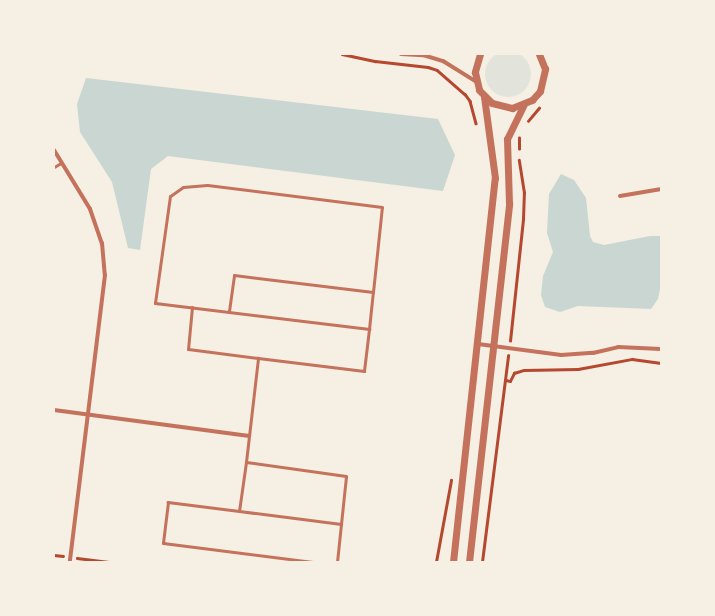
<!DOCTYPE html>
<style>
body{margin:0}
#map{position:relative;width:715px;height:616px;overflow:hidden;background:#f6efe4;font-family:Karla,sans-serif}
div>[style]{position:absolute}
.green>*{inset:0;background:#e2e4dc}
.round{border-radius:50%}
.water>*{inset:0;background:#c9d6d2}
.path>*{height:2.5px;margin:-1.25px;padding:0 1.25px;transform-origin:1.25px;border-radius:1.25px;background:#b5482f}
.service>*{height:3px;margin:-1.5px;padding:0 1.5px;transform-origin:1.5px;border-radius:1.5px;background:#c5725c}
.minor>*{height:4px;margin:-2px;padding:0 2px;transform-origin:2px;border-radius:2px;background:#c5725c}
.tertiary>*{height:7px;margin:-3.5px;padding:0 3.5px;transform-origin:3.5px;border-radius:3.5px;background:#c5725c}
span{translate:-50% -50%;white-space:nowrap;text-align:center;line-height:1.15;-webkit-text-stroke:4px #f6efe4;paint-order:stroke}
.frame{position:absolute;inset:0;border:55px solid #f6efe4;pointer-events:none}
</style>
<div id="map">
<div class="green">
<i class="round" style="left:485px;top:51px;width:46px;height:46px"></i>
</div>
<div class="water">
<i style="clip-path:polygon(86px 78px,438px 119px,455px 155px,443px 191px,168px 156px,151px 169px,140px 250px,128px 248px,112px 182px,80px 132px,77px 104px)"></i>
<i style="clip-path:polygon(561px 174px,574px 180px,586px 198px,590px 236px,593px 242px,604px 245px,650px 236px,661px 236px,661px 284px,658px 299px,651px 309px,578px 306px,560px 312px,545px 307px,541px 295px,543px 276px,553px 252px,547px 233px,549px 194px)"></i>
</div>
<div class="path">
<i style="left:342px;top:54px;width:34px;rotate:12deg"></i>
<i style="left:375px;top:61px;width:53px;rotate:6.5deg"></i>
<i style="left:428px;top:67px;width:9px;rotate:18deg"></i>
<i style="left:437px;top:70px;width:37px;rotate:41deg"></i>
<i style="left:465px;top:94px;width:9px;rotate:54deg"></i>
<i style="left:470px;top:101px;width:23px;rotate:75deg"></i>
<i style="left:528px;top:121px;width:17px;rotate:-50deg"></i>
<i style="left:519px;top:149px;width:11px;rotate:-90deg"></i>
<i style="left:510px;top:341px;width:123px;rotate:-83.9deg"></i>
<i style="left:523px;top:219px;width:26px;rotate:-88deg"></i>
<i style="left:524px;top:193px;width:33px;rotate:-99deg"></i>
<i style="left:506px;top:380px;width:4px;rotate:14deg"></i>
<i style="left:510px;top:381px;width:9px;rotate:-63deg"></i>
<i style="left:514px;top:373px;width:10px;rotate:-17deg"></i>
<i style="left:524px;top:370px;width:54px;rotate:-1.1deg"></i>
<i style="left:578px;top:369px;width:55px;rotate:-10.5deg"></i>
<i style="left:632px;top:359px;width:29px;rotate:8deg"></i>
<i style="left:54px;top:555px;width:9px;rotate:6deg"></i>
<i style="left:77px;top:558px;width:32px;rotate:7deg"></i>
<i style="left:436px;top:562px;width:83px;rotate:-79.6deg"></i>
<i style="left:482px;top:562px;width:208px;rotate:-82.8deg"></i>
</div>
<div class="service">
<i style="left:54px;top:167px;width:8px;rotate:-30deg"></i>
<i style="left:192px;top:307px;width:42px;rotate:95.4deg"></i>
<i style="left:188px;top:349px;width:71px;rotate:7.3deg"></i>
<i style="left:229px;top:311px;width:36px;rotate:-82deg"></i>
<i style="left:234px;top:275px;width:140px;rotate:7deg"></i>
<i style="left:246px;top:462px;width:105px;rotate:-83.4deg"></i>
<i style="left:258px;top:358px;width:107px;rotate:7deg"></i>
<i style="left:364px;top:371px;width:42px;rotate:-83.2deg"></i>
<i style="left:369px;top:329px;width:37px;rotate:-84deg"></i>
<i style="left:373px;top:292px;width:85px;rotate:-84deg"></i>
<i style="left:382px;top:207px;width:176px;rotate:-172.8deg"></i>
<i style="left:207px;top:185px;width:24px;rotate:175deg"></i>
<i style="left:183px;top:187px;width:16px;rotate:145deg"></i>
<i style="left:170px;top:196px;width:108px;rotate:98deg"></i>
<i style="left:155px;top:303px;width:216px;rotate:6.9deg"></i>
<i style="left:239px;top:511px;width:72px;rotate:-172.8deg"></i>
<i style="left:168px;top:502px;width:41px;rotate:97deg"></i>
<i style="left:163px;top:543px;width:151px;rotate:7.2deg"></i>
<i style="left:337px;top:562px;width:86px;rotate:-84deg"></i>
<i style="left:346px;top:476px;width:101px;rotate:-172deg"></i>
<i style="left:246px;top:462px;width:49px;rotate:98.1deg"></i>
<i style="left:239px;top:511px;width:103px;rotate:7.3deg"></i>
</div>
<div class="minor">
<i style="left:401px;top:54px;width:22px;rotate:3deg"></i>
<i style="left:423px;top:55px;width:21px;rotate:17deg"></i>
<i style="left:443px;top:61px;width:39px;rotate:32deg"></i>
<i style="left:54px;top:150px;width:69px;rotate:58.6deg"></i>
<i style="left:90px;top:209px;width:36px;rotate:71deg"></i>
<i style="left:102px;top:243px;width:32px;rotate:85deg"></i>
<i style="left:105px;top:275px;width:289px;rotate:97deg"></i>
<i style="left:620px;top:196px;width:42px;rotate:-9.7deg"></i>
<i style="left:478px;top:344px;width:84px;rotate:7.5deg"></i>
<i style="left:561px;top:355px;width:32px;rotate:-4deg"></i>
<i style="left:593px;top:353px;width:26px;rotate:-13deg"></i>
<i style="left:618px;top:347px;width:43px;rotate:2.7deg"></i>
<i style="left:54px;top:410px;width:197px;rotate:7.6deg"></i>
</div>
<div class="tertiary">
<i style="left:480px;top:54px;width:19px;rotate:106deg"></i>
<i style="left:475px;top:72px;width:18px;rotate:77deg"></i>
<i style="left:479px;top:90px;width:18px;rotate:45deg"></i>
<i style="left:492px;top:103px;width:21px;rotate:14deg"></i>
<i style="left:512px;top:108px;width:22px;rotate:-22deg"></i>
<i style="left:532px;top:100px;width:12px;rotate:-48deg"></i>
<i style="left:540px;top:91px;width:23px;rotate:-77deg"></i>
<i style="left:545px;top:69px;width:16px;rotate:-112deg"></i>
<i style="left:453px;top:562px;width:386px;rotate:-83.8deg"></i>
<i style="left:495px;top:178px;width:82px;rotate:-97.7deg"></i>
<i style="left:469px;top:562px;width:361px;rotate:-83.6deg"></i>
<i style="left:509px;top:203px;width:64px;rotate:-91.8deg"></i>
<i style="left:507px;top:139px;width:37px;rotate:-64deg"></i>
</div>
<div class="frame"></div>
</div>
